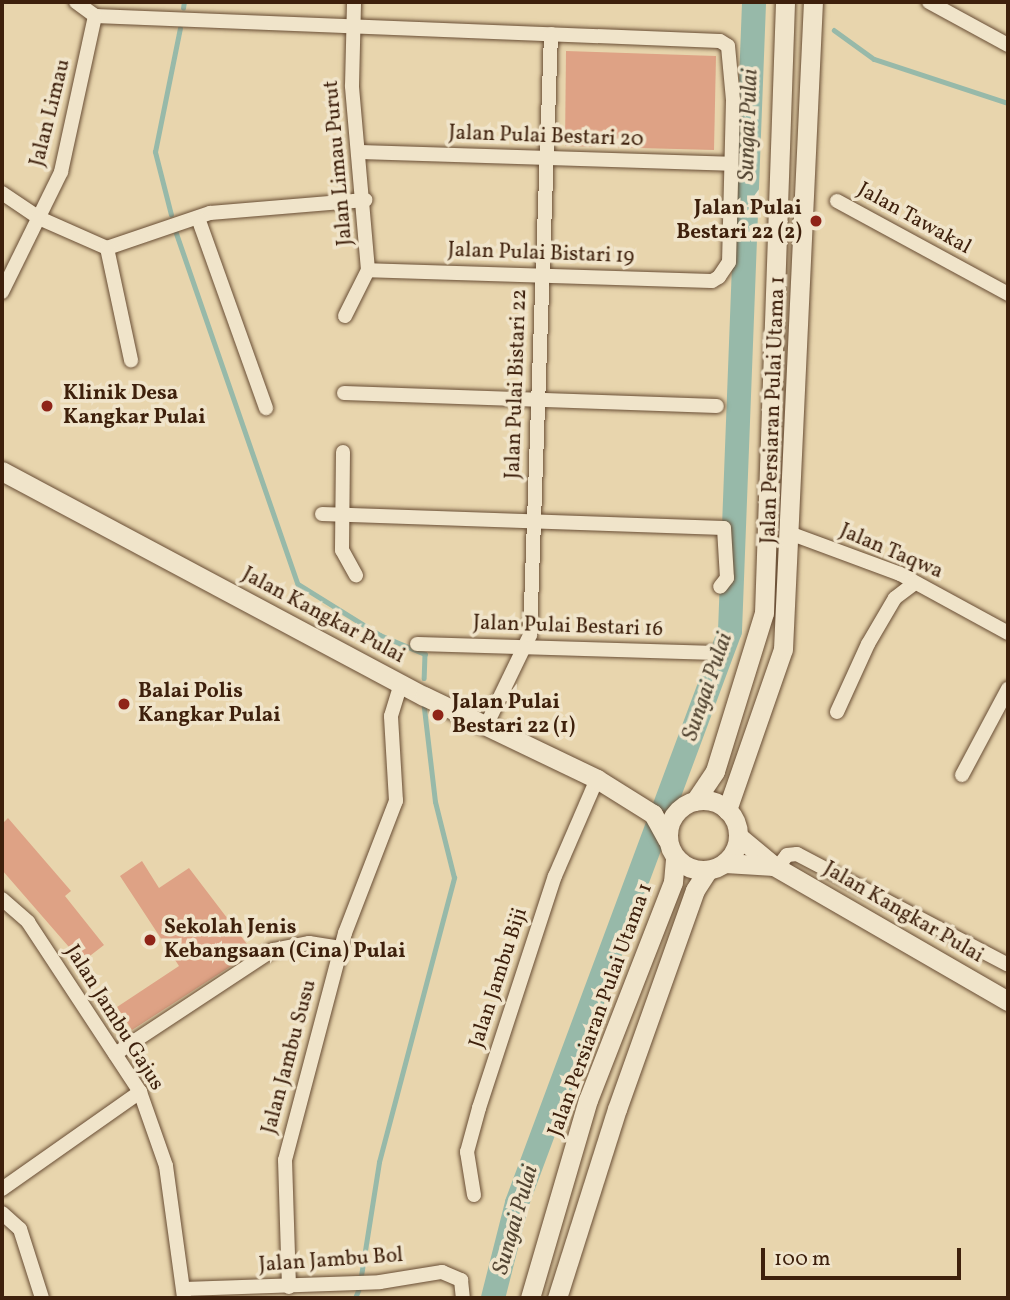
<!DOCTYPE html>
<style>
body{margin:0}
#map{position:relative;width:1010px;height:1300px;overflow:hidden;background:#e8d5ad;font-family:Vollkorn,serif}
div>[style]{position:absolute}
.stream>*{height:4.5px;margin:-2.25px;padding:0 2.25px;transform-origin:2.25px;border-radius:2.25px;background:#97b9a9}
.river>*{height:24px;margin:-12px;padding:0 12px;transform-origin:12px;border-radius:12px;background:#97b9a9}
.building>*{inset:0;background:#dea285}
.roads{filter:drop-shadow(0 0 2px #684d34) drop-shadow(0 0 2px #684d34)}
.street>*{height:14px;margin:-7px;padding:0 7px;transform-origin:7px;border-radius:7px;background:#f0e4ca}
.secondary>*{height:19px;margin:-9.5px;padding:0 9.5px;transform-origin:9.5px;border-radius:9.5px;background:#f0e4ca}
.secondary>.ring{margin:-9.5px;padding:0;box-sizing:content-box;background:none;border:19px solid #f0e4ca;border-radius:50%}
.dots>*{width:19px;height:19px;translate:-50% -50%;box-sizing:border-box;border:4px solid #f0e4ca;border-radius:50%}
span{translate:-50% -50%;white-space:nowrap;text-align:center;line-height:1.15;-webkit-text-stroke:7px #f0e4ca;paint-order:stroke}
.street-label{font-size:21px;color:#3e200c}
.poi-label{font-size:21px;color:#3e200c;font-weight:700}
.right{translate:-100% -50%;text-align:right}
.left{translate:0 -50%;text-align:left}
.water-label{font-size:23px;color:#544633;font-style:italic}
.frame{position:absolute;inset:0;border:4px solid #3e200c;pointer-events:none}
.scale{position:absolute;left:761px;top:1248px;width:200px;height:32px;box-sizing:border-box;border:4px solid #3e200c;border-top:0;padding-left:9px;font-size:21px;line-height:24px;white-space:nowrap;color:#3e200c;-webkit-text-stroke:5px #f0e4ca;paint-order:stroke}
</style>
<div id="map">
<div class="stream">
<i style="left:183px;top:8px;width:6px;rotate:-81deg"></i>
<i style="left:834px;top:30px;width:49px;rotate:35.9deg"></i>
<i style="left:874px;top:59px;width:141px;rotate:18.2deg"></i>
<i style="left:171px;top:215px;width:65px;rotate:-104.3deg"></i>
<i style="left:155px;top:152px;width:126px;rotate:-78.6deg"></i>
<i style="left:176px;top:232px;width:373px;rotate:70.9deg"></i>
<i style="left:298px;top:584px;width:97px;rotate:31.9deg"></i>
<i style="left:380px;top:635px;width:49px;rotate:22.9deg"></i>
<i style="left:425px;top:654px;width:24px;rotate:92deg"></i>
<i style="left:361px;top:1276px;width:115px;rotate:-81deg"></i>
<i style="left:379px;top:1162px;width:294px;rotate:-75.2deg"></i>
<i style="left:454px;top:878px;width:78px;rotate:-104deg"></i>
<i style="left:435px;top:802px;width:103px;rotate:-96.7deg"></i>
<i style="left:355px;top:1298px;width:8px;rotate:-67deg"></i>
</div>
<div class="river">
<i style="left:493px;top:1298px;width:98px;rotate:-75.8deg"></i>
<i style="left:517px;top:1203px;width:610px;rotate:-69.58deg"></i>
<i style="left:730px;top:631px;width:629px;rotate:-87.81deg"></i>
</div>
<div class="building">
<i style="clip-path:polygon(566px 51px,716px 56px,714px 150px,565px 146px)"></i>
<i style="clip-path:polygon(8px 818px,71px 891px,65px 896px,104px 945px,82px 962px,2px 870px,2px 824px)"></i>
<i style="clip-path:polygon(142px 861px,159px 888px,189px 868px,253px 952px,132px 1030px,117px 1007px,179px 966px,120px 876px)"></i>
</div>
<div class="roads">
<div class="street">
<i style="left:76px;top:2px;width:24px;rotate:36deg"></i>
<i style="left:929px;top:2px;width:90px;rotate:28.6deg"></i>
<i style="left:95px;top:16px;width:625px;rotate:2.29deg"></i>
<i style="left:720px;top:41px;width:9px;rotate:32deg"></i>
<i style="left:728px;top:46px;width:54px;rotate:84.7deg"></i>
<i style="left:733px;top:100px;width:162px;rotate:91.4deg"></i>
<i style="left:729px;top:262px;width:18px;rotate:124deg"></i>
<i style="left:719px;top:277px;width:8px;rotate:150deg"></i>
<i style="left:712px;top:281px;width:344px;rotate:-178.2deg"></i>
<i style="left:359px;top:152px;width:372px;rotate:1.8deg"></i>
<i style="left:2px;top:193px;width:45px;rotate:34deg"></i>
<i style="left:39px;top:218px;width:74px;rotate:23.8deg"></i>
<i style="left:107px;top:248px;width:109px;rotate:-18.8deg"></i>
<i style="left:210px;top:213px;width:156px;rotate:-4.8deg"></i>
<i style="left:837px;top:201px;width:195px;rotate:28.5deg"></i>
<i style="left:198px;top:218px;width:202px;rotate:70.3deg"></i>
<i style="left:107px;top:248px;width:115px;rotate:77.9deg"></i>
<i style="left:2px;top:292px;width:134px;rotate:-63.8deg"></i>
<i style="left:61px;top:172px;width:160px;rotate:-77.7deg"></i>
<i style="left:345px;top:316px;width:51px;rotate:-63.4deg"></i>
<i style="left:368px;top:270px;width:185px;rotate:-95deg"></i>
<i style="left:352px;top:86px;width:84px;rotate:-88.6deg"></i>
<i style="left:344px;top:393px;width:373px;rotate:2deg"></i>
<i style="left:343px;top:452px;width:98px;rotate:90.6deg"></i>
<i style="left:342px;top:550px;width:29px;rotate:61deg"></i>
<i style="left:322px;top:514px;width:402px;rotate:2deg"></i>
<i style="left:724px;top:528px;width:50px;rotate:86.6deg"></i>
<i style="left:727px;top:578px;width:11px;rotate:128deg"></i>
<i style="left:792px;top:534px;width:115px;rotate:20.3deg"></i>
<i style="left:900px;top:574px;width:123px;rotate:28.6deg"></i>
<i style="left:417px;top:644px;width:301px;rotate:1.7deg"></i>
<i style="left:837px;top:712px;width:75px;rotate:-65.5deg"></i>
<i style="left:868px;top:644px;width:53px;rotate:-59.6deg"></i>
<i style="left:895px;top:598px;width:25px;rotate:-37deg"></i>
<i style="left:486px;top:726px;width:101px;rotate:-64.2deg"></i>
<i style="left:530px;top:635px;width:601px;rotate:-88deg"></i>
<i style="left:962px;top:775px;width:98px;rotate:-61.9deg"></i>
<i style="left:777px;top:868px;width:16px;rotate:-52deg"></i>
<i style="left:787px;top:855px;width:10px;rotate:-6deg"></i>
<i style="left:797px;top:854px;width:238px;rotate:27.7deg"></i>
<i style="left:2px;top:899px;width:35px;rotate:41deg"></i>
<i style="left:28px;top:922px;width:204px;rotate:56.6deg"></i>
<i style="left:140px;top:1092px;width:78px;rotate:70.6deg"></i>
<i style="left:166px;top:1166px;width:133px;rotate:82.2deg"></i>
<i style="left:115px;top:1054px;width:189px;rotate:-33.4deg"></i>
<i style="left:273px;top:950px;width:37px;rotate:-11deg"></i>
<i style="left:309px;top:943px;width:32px;rotate:9deg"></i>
<i style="left:2px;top:1189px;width:169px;rotate:-35.1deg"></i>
<i style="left:474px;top:1195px;width:44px;rotate:-99.2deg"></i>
<i style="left:467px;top:1152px;width:46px;rotate:-74.7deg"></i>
<i style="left:479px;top:1108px;width:244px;rotate:-71.9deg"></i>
<i style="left:555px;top:876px;width:106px;rotate:-66.6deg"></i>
<i style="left:2px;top:1213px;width:24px;rotate:42deg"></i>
<i style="left:20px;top:1229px;width:72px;rotate:72.3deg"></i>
<i style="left:289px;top:1287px;width:127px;rotate:-91.8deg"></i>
<i style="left:285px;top:1160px;width:235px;rotate:-75.2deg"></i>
<i style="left:345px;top:933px;width:142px;rotate:-68.9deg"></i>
<i style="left:396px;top:801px;width:85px;rotate:-93.4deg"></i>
<i style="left:391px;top:716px;width:34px;rotate:-73deg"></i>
<i style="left:184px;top:1289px;width:196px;rotate:-2deg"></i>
<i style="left:380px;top:1282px;width:63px;rotate:-9.2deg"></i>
<i style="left:442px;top:1272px;width:21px;rotate:23deg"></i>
<i style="left:461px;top:1280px;width:18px;rotate:84deg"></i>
</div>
<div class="secondary">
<i style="left:2px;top:471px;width:478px;rotate:28.1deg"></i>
<i style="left:424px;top:696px;width:192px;rotate:25.6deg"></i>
<i style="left:597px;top:779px;width:66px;rotate:32deg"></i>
<i style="left:653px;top:814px;width:29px;rotate:61deg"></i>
<i class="ring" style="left:668px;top:800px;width:51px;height:51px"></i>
<i style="left:695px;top:801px;width:36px;rotate:-56deg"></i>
<i style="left:715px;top:771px;width:165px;rotate:-72.8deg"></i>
<i style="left:764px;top:613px;width:611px;rotate:-88.03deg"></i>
<i style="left:727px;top:810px;width:170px;rotate:-70.8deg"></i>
<i style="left:783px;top:649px;width:648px;rotate:-87.35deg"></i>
<i style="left:738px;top:836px;width:47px;rotate:39.8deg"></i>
<i style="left:774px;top:866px;width:270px;rotate:30deg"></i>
<i style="left:725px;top:863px;width:49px;rotate:3.5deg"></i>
<i style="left:530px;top:1298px;width:206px;rotate:-73.7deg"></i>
<i style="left:588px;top:1100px;width:234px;rotate:-68.7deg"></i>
<i style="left:673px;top:882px;width:25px;rotate:-85deg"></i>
<i style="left:557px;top:1298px;width:198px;rotate:-72.4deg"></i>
<i style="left:617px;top:1109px;width:232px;rotate:-70.4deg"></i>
<i style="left:695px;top:890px;width:24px;rotate:-57deg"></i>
</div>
</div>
<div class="dots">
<i style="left:816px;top:221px;background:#8f2418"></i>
<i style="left:47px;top:406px;background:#8f2418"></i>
<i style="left:124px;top:704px;background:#8f2418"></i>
<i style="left:438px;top:715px;background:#8f2418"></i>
<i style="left:150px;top:940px;background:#8f2418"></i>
</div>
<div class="street-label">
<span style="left:51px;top:113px;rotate:-76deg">Jalan Limau</span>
<span style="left:546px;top:137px;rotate:2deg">Jalan Pulai Bestari 20</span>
<span style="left:339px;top:163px;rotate:-95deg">Jalan Limau Purut</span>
<span style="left:914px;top:219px;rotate:29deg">Jalan Tawakal</span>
<span style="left:541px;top:254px;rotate:2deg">Jalan Pulai Bistari 19</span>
<span style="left:517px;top:384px;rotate:-88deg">Jalan Pulai Bistari 22</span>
<span style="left:774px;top:410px;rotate:-88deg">Jalan Persiaran Pulai Utama 1</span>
<span style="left:891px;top:552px;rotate:23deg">Jalan Taqwa</span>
<span style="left:323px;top:616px;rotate:28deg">Jalan Kangkar Pulai</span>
<span style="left:568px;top:627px;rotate:2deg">Jalan Pulai Bestari 16</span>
<span style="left:903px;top:913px;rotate:30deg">Jalan Kangkar Pulai</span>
<span style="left:499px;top:978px;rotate:-72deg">Jalan Jambu Biji</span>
<span style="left:601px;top:1010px;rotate:-70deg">Jalan Persiaran Pulai Utama 1</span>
<span style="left:114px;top:1018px;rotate:58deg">Jalan Jambu Gajus</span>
<span style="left:290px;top:1057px;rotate:-75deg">Jalan Jambu Susu</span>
<span style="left:331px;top:1261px;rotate:-4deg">Jalan Jambu Bol</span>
</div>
<div class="poi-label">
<span class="right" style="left:802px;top:221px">Jalan Pulai<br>Bestari 22 (2)</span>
<span class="left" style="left:63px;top:406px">Klinik Desa<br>Kangkar Pulai</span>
<span class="left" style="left:138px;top:704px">Balai Polis<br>Kangkar Pulai</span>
<span class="left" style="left:452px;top:715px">Jalan Pulai<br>Bestari 22 (1)</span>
<span class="left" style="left:164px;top:940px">Sekolah Jenis<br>Kebangsaan (Cina) Pulai</span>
</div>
<div class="water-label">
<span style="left:749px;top:125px;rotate:-88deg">Sungai Pulai</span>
<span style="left:708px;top:687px;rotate:-71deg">Sungai Pulai</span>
<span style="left:516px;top:1220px;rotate:-74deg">Sungai Pulai</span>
</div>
<div class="frame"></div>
<div class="scale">100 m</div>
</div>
